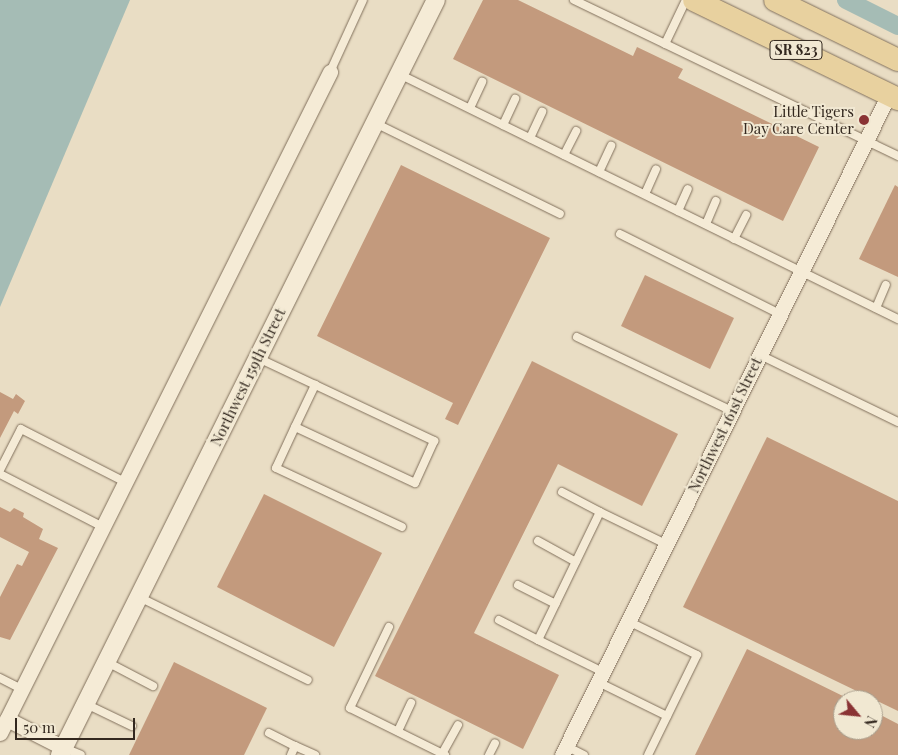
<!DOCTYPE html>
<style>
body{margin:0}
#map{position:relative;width:898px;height:755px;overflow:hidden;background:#e9ddc4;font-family:"Playfair Display",serif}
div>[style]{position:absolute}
.water>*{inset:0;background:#a5bcb5}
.canal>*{height:18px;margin:-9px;padding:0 9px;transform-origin:9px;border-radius:9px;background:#a5bcb5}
.building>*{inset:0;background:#c39a7d}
.roads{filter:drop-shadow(0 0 1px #81705c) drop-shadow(0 0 1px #81705c)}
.service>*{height:8px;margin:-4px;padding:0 4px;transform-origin:4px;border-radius:4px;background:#f5ebd6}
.minor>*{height:15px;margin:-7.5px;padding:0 7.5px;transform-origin:7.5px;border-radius:7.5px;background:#f5ebd6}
.tertiary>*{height:18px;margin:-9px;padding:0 9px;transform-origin:9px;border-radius:9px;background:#f5ebd6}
.primary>*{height:22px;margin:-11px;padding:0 11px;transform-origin:11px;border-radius:11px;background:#e8d19f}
.dots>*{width:14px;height:14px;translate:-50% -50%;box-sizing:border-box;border:2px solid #f1e8d2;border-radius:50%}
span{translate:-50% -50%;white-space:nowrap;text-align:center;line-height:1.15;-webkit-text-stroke:4px #f1e8d2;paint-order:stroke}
.shield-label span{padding:1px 4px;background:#f1e8d2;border:1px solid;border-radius:4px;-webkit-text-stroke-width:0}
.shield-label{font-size:14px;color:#33281f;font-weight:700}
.poi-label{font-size:15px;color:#33281f}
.right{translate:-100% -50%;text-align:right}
.street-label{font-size:15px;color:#33281f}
.north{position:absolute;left:833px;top:690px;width:50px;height:50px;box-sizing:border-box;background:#f1e8d2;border:1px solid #a59b8a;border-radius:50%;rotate:118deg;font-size:14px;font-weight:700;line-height:20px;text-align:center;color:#33281f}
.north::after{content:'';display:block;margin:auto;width:18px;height:22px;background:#8a3334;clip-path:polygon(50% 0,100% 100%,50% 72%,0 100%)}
.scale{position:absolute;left:15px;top:718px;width:120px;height:22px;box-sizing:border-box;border:2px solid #33281f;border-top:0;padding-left:6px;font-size:15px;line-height:18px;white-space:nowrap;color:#33281f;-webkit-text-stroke:4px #f1e8d2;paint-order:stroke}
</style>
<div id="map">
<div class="water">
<i style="clip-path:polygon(0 0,130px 0,0 307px)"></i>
</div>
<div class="canal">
<i style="left:846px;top:0;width:58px;rotate:26.6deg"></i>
</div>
<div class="building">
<i style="clip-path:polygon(483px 0,518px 0,633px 56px,637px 47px,683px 69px,678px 78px,819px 147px,783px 221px,453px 59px)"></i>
<i style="clip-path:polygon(401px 165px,550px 238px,458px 425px,445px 419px,453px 403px,317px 336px)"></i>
<i style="clip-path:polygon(895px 185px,898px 187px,898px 277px,859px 259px)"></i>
<i style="clip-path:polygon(645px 275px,734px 318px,710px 369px,621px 326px)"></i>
<i style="clip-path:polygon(532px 361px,678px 434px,642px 506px,558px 464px,474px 633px,559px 675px,523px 749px,375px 676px)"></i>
<i style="clip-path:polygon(0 392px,13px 399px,16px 394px,25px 401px,18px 414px,14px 411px,0 438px)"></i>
<i style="clip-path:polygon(767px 437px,898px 501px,898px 711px,683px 607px)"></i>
<i style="clip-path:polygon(264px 494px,382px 553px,334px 647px,217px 587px)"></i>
<i style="clip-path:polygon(0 507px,10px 512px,14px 508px,24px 513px,23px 517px,43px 529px,39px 539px,58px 548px,10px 640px,0 637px,0 597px,17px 564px,22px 566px,29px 552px,0 537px)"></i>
<i style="clip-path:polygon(747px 649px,851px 700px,843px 700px,843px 730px,873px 730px,873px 711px,898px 724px,898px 755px,695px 755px)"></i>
<i style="clip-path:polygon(174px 662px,267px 708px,244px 755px,129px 755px)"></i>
</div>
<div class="roads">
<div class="service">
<i style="left:574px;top:0;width:360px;rotate:25.7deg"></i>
<i style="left:665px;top:44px;width:49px;rotate:-64.5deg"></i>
<i style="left:330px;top:72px;width:79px;rotate:-65.4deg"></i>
<i style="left:399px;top:74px;width:556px;rotate:26.15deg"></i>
<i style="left:470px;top:108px;width:29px;rotate:-65deg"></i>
<i style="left:375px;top:123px;width:206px;rotate:26.2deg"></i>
<i style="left:503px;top:125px;width:29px;rotate:-65deg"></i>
<i style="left:530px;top:138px;width:29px;rotate:-65deg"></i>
<i style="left:564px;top:155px;width:27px;rotate:-63deg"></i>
<i style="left:599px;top:172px;width:29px;rotate:-65deg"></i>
<i style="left:645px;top:194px;width:27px;rotate:-66deg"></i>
<i style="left:678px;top:211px;width:24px;rotate:-66deg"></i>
<i style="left:706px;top:224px;width:25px;rotate:-67deg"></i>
<i style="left:620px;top:234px;width:179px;rotate:26.6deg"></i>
<i style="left:734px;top:239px;width:27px;rotate:-63deg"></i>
<i style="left:876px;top:308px;width:25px;rotate:-67deg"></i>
<i style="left:577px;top:337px;width:172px;rotate:25.5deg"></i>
<i style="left:760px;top:355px;width:153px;rotate:25.9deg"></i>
<i style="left:258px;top:358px;width:195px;rotate:25.2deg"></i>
<i style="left:434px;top:441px;width:46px;rotate:114.3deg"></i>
<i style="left:415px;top:483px;width:132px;rotate:-155deg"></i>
<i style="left:295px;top:427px;width:45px;rotate:114.9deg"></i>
<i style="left:276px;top:468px;width:139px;rotate:25.1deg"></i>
<i style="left:295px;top:427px;width:47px;rotate:-64.5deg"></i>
<i style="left:0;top:470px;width:46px;rotate:-62.9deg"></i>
<i style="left:21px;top:429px;width:114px;rotate:27deg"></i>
<i style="left:0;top:474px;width:114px;rotate:27.2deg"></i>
<i style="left:562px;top:492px;width:43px;rotate:27.8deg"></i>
<i style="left:538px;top:541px;width:43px;rotate:28.9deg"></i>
<i style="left:518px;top:585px;width:42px;rotate:26.6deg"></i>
<i style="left:139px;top:597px;width:188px;rotate:26.2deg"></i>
<i style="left:499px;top:620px;width:44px;rotate:27.1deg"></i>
<i style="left:628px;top:621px;width:77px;rotate:26.2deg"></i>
<i style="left:697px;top:655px;width:111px;rotate:116.1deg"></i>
<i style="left:389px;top:627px;width:90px;rotate:115.7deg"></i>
<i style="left:350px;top:708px;width:106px;rotate:26.3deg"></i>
<i style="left:107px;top:662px;width:52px;rotate:27.6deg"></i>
<i style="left:603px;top:672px;width:72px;rotate:-153.8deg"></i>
<i style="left:538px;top:640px;width:142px;rotate:-64.2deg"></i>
<i style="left:600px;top:512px;width:73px;rotate:25.9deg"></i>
<i style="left:0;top:678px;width:25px;rotate:27deg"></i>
<i style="left:598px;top:682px;width:77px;rotate:26.2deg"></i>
<i style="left:86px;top:704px;width:51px;rotate:25.6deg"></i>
<i style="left:398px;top:731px;width:31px;rotate:-65deg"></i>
<i style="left:269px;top:733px;width:29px;rotate:27deg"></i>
<i style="left:295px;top:746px;width:10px;rotate:114deg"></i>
<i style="left:295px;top:746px;width:22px;rotate:24deg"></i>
<i style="left:566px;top:746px;width:20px;rotate:27deg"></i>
<i style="left:64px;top:748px;width:18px;rotate:22deg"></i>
<i style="left:442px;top:754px;width:33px;rotate:-61deg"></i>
<i style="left:489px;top:755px;width:13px;rotate:-63deg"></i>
</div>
<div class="minor">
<i style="left:7px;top:719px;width:64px;rotate:27deg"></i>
<i style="left:0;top:733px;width:739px;rotate:-63.47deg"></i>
<i style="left:562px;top:755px;width:737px;rotate:-63.68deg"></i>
</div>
<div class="tertiary">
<i style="left:60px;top:755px;width:843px;rotate:-63.53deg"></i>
</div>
<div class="primary">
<i style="left:694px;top:0;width:227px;rotate:25.9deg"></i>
<i style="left:775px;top:0;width:137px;rotate:26deg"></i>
</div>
</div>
<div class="dots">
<i style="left:864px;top:120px;background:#8a3334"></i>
</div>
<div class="shield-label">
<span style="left:796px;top:50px">SR 823</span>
</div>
<div class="poi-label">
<span class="right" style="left:854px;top:120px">Little Tigers<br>Day Care Center</span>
</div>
<div class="street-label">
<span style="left:248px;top:377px;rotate:-64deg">Northwest 159th Street</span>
<span style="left:725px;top:425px;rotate:-64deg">Northwest 161st Street</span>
</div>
<div class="north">N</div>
<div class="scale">50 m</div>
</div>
